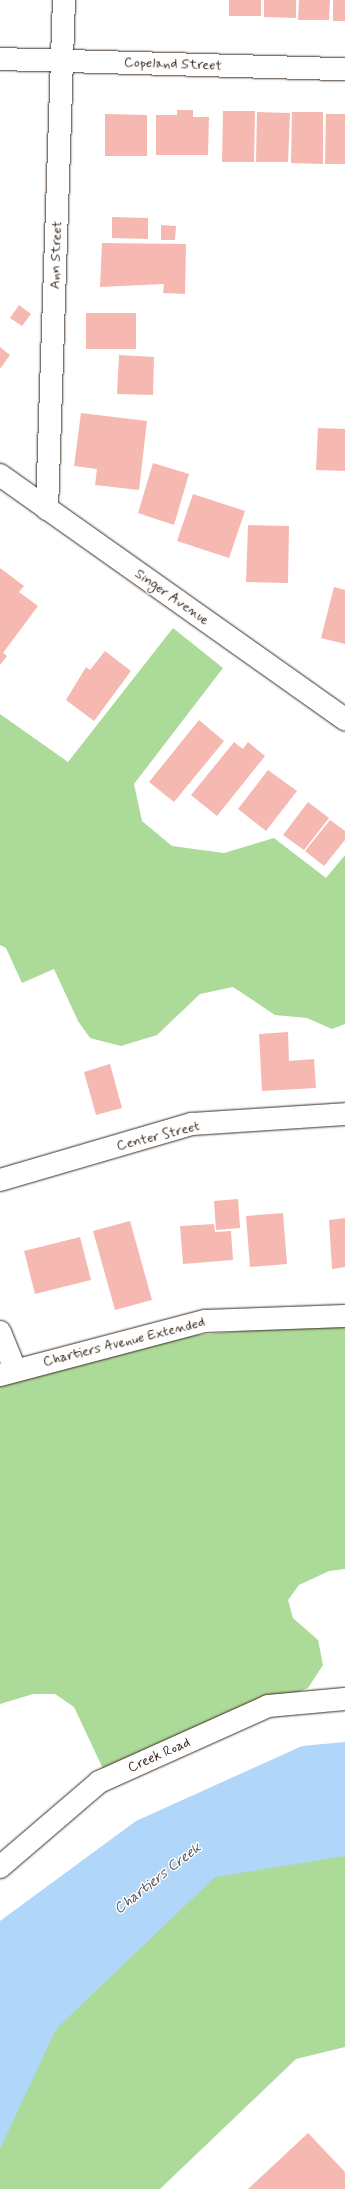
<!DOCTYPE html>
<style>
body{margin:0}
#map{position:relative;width:345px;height:2189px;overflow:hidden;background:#fff;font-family:Mynerve,sans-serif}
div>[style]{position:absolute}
.green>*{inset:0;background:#acda99}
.water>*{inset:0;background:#b0d6f9}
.building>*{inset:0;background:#f5b9b2}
.roads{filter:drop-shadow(0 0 1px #3b2a1e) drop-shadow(0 0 1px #3b2a1e)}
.minor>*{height:22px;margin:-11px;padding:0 11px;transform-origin:11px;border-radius:11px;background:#fff}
.tertiary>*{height:22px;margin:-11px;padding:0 11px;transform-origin:11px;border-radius:11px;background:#fff}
span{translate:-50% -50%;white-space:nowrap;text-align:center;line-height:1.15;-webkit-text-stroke:3px #fff;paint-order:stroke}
.street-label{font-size:14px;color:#3b2a1e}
.water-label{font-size:15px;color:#585555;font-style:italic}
</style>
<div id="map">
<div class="green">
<i style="clip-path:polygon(173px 628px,223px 668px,134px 784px,142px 821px,172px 846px,224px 853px,274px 838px,326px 878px,345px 855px,345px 1024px,332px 1029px,307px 1018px,275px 1015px,233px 987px,200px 994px,157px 1035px,121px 1046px,90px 1038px,78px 1021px,54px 969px,22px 983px,6px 948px,0 945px,0 714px,68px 762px)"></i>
<i style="clip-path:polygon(345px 1322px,345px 1569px,329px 1571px,299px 1585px,288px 1600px,293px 1618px,318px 1640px,323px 1665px,308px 1688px,105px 1773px,74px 1707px,55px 1694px,33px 1694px,0 1704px,0 1386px,196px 1335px)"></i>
<i style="clip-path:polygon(345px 1785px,345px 2047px,296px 2059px,160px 2189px,0 2189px,0 2048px,145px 1878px)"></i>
</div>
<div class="water">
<i style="clip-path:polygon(345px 1742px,345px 1856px,215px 1877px,56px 2029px,0 2149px,0 1921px,136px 1821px,302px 1746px)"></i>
</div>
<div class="building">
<i style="clip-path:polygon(229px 0,261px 0,261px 16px,229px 16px)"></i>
<i style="clip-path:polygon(264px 0,296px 0,296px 18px,264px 17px)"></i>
<i style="clip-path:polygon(299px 0,330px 0,329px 20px,298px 20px)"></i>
<i style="clip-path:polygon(333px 0,345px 0,345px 21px,333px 21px)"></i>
<i style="clip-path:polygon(177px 110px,193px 110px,193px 117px,209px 117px,208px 155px,156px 155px,156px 115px,177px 115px)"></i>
<i style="clip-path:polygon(223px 111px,255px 111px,254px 162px,222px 162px)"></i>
<i style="clip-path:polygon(257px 112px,290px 113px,288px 162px,256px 162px)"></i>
<i style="clip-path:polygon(292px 112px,323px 112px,323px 164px,291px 163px)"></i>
<i style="clip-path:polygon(105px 114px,147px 115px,147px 156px,105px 156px)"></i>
<i style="clip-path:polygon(326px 114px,345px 114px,345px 164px,325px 164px)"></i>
<i style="clip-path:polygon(112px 217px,148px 218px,148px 239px,112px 238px)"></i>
<i style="clip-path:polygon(161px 225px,176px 226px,175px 240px,161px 240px)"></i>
<i style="clip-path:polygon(102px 243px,186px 244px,185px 294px,163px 293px,164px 284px,100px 287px)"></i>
<i style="clip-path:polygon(19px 305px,31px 314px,22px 326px,10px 318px)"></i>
<i style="clip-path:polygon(86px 313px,136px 313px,136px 349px,86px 349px)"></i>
<i style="clip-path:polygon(0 347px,10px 355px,0 369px)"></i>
<i style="clip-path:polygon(119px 355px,154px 357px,153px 395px,117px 394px)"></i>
<i style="clip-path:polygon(81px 413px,147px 421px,139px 490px,95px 485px,97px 469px,74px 466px)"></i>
<i style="clip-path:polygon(318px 428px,345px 429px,345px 471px,316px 470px)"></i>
<i style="clip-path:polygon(153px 463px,189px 474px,174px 525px,138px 513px)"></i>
<i style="clip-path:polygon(193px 494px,245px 511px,229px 558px,177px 541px)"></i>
<i style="clip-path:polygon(248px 525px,289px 526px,288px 583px,246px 582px)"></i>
<i style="clip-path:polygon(0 568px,24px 586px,19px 592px,38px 606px,3px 653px,7px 656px,0 665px)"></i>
<i style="clip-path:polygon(334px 587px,345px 590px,345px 644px,321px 638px)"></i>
<i style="clip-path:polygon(105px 651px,131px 671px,94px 721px,66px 700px,86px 667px,90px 670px)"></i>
<i style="clip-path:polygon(199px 720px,224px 741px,174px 802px,149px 782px)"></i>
<i style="clip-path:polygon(234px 742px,243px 749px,248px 742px,265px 756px,217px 816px,191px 795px)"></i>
<i style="clip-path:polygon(268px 770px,297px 791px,266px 831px,238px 809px)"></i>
<i style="clip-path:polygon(308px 802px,329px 818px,304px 850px,283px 835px)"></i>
<i style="clip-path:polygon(330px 820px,345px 831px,345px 840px,324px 866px,305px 851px)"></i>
<i style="clip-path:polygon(288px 1032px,289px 1061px,314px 1059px,316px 1088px,262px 1091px,259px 1034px)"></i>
<i style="clip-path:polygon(110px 1064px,122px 1108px,96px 1115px,84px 1072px)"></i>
<i style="clip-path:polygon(238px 1199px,240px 1228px,216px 1230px,214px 1201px)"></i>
<i style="clip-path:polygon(283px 1213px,287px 1264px,250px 1267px,246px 1216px)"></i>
<i style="clip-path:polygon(345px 1218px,345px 1267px,332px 1269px,329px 1220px)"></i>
<i style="clip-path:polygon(130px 1221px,152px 1300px,115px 1310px,93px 1231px)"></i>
<i style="clip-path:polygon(214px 1224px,215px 1232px,231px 1231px,233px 1260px,183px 1264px,180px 1226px)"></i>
<i style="clip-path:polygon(80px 1237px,91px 1280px,35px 1294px,24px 1251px)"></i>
<i style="clip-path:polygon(308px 2133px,345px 2172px,345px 2189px,248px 2189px)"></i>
</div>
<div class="roads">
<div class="minor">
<i style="left:0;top:59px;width:345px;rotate:1.7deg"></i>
<i style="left:0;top:475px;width:423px;rotate:35.3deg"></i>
<i style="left:47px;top:509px;width:509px;rotate:-88.09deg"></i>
<i style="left:0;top:1180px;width:200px;rotate:-16.3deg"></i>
<i style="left:192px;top:1124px;width:153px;rotate:-3.7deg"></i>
<i style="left:0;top:1332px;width:40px;rotate:68deg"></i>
<i style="left:0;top:1867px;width:130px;rotate:-40.6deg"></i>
<i style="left:99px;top:1782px;width:185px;rotate:-24.2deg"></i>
<i style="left:268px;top:1706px;width:77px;rotate:-5.2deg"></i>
</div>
<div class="tertiary">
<i style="left:0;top:1375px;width:212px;rotate:-14.8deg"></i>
<i style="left:205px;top:1321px;width:140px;rotate:-2deg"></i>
</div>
</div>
<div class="street-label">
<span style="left:173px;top:64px;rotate:2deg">Copeland Street</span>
<span style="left:56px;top:255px;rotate:-88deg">Ann Street</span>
<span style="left:172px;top:597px;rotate:35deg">Singer Avenue</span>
<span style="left:158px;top:1136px;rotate:-14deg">Center Street</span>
<span style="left:124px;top:1342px;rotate:-14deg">Chartiers Avenue Extended</span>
<span style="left:159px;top:1755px;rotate:-24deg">Creek Road</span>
</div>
<div class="water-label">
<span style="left:158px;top:1879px;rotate:-38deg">Chartiers Creek</span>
</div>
</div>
